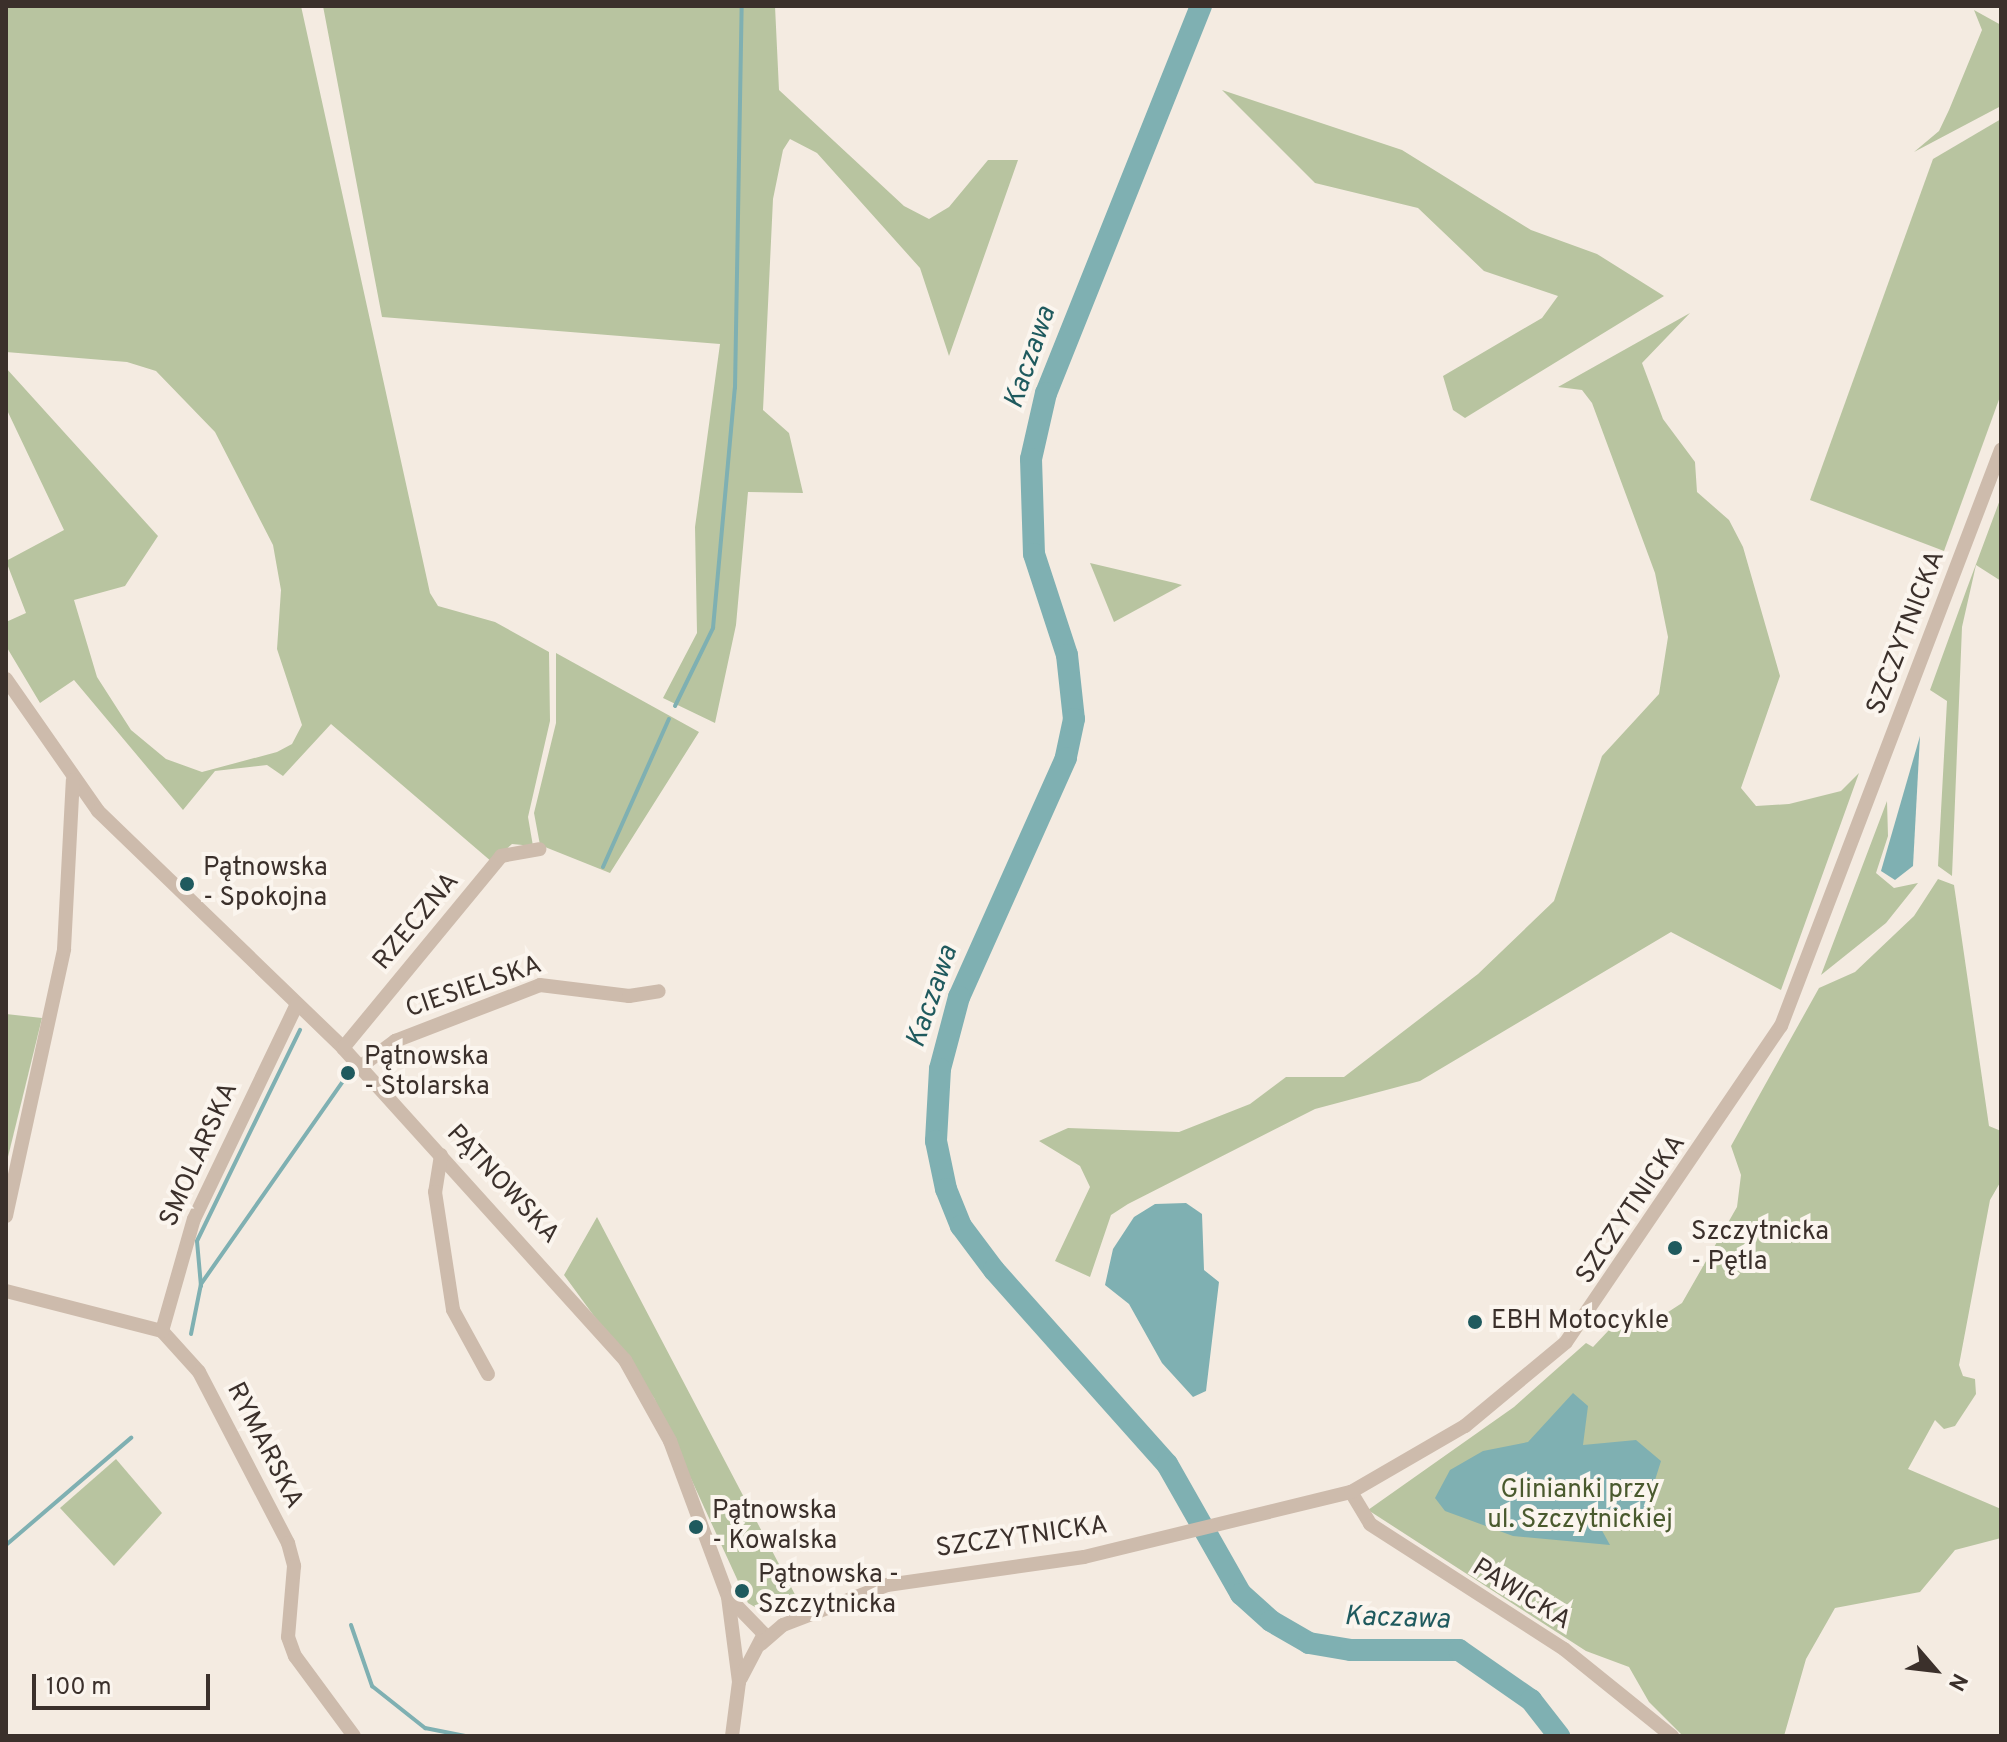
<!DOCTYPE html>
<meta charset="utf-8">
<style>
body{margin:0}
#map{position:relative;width:2007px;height:1742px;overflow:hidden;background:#f4ebe1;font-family:Overpass,sans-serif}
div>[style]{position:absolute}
.green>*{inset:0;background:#b8c4a0}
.water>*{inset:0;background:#7fb0b2}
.stream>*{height:4px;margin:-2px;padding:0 2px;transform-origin:2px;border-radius:2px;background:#7fb0b2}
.river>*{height:22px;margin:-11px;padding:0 11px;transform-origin:11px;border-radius:11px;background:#7fb0b2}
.minor>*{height:14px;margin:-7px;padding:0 7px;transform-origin:7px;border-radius:7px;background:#cdbbac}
.dots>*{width:22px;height:22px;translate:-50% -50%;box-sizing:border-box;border:4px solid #fbf5ee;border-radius:50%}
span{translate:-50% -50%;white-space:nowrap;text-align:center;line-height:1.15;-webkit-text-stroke:8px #fbf5ee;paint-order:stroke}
.street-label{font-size:26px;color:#3b302b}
.poi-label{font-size:26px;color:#3b302b}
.left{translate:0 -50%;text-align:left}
.park-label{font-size:26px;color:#4a5a2e}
.water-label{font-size:28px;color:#1f5a5e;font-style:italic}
.frame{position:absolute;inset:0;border:8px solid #3b302b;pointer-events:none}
.north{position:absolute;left:1895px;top:1630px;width:80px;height:80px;-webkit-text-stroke:6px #fbf5ee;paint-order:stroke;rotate:118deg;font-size:22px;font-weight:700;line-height:32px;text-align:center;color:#3b302b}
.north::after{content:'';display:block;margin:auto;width:28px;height:36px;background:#3b302b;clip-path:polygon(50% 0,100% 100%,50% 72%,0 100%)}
.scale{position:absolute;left:32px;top:1674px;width:178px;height:36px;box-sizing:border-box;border:4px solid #3b302b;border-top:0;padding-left:10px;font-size:24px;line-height:28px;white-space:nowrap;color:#3b302b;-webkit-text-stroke:6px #fbf5ee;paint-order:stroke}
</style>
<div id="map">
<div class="green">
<i style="clip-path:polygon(6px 6px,301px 6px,430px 593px,438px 606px,495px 622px,549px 652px,550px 721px,528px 817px,533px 846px,512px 844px,492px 862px,331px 724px,283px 776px,267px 765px,215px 771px,183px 810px,74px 680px,40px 703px,6px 646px,6px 622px,26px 613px,6px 561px,64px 530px,6px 408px,6px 368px,158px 536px,125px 586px,74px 600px,97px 677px,131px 730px,166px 759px,202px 772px,277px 752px,292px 744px,302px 725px,277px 649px,281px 590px,273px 545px,215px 432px,156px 371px,127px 362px,6px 352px)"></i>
<i style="clip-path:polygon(323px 6px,775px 6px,779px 90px,904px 206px,929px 219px,949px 207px,988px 160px,1018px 160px,949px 356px,920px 268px,817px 153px,790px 139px,783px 150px,773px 199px,763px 410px,789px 433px,803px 493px,748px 492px,736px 625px,715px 723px,663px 698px,697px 633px,695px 527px,720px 344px,382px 317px)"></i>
<i style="clip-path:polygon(1974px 10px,2001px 25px,2001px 106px,1914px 152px,1939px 131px,1949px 110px,1982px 30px)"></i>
<i style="clip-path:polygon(1222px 90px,1402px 150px,1531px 230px,1597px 254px,1664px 296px,1465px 418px,1453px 410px,1443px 376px,1542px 318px,1558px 296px,1484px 271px,1418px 208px,1315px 183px)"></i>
<i style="clip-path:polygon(2001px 119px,2001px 394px,1944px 551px,1810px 500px,1933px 159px)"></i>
<i style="clip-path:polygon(1690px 313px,1642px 363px,1663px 419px,1695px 462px,1697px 492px,1729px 520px,1743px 547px,1780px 676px,1741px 788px,1756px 806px,1789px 804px,1841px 791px,1859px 773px,1781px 990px,1671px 932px,1420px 1081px,1315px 1109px,1128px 1204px,1111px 1215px,1090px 1277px,1055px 1261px,1090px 1187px,1080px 1166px,1039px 1141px,1068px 1128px,1179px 1132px,1250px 1104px,1286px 1077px,1344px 1077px,1478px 974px,1554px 901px,1602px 756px,1659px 694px,1668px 637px,1655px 573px,1592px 403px,1582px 390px,1558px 387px)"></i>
<i style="clip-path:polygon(2001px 497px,2001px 581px,1976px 565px,1962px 627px,1952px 876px,1938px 866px,1947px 701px,1930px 690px,1966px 591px)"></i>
<i style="clip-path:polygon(1090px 563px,1175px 583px,1182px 585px,1114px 622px)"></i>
<i style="clip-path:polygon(556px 653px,699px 732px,610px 873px,540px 845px,534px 813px,556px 723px)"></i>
<i style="clip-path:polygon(1887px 801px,1888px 836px,1876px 873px,1894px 888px,1918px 883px,1886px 923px,1821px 975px)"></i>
<i style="clip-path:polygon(1938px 879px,1954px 885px,1989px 1126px,2001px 1131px,2001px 1181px,1990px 1200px,1959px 1365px,1963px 1376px,1975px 1379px,1976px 1394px,1955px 1426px,1944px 1429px,1935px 1420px,1908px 1469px,2001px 1509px,2001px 1538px,1955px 1550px,1920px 1592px,1835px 1608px,1806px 1659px,1784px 1736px,1683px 1736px,1649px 1702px,1629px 1667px,1586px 1651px,1368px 1510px,1514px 1407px,1586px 1343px,1593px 1347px,1609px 1330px,1642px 1329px,1682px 1303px,1737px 1207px,1741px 1175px,1731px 1146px,1819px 988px,1855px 972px,1914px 916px)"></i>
<i style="clip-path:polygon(6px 1014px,42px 1018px,6px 1165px)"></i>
<i style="clip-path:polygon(597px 1217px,801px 1606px,790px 1614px,769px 1615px,748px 1603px,654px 1398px,564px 1275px)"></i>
<i style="clip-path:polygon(116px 1459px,162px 1513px,114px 1566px,60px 1508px)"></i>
</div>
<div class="water">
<i style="clip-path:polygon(1920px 736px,1913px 866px,1895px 880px,1881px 871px)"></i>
<i style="clip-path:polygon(1186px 1203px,1202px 1214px,1204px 1270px,1219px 1282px,1206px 1391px,1193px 1397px,1162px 1363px,1129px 1304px,1105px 1285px,1113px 1249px,1134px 1217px,1155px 1204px)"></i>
<i style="clip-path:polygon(1573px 1393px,1588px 1406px,1583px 1445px,1636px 1440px,1661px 1461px,1645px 1512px,1613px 1521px,1594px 1516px,1610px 1545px,1513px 1536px,1445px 1511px,1435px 1498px,1450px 1470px,1483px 1451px,1528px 1442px)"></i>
</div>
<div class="stream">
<i style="left:675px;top:706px;width:87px;rotate:-64deg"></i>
<i style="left:713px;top:628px;width:241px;rotate:-84.8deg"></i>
<i style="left:735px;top:388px;width:382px;rotate:-89deg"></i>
<i style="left:603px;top:867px;width:162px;rotate:-66deg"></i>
<i style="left:201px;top:1286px;width:45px;rotate:-95.1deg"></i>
<i style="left:197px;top:1241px;width:235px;rotate:-64deg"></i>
<i style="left:191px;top:1334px;width:51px;rotate:-78.7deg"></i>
<i style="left:201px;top:1284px;width:251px;rotate:-55deg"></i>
<i style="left:6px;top:1545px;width:165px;rotate:-40.6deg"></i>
<i style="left:351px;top:1625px;width:65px;rotate:71deg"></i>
<i style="left:372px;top:1686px;width:68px;rotate:38.4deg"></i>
<i style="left:425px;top:1728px;width:41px;rotate:11.3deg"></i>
</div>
<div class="river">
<i style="left:1201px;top:6px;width:417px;rotate:111.8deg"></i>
<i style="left:1046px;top:393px;width:68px;rotate:102.8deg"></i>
<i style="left:1031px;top:459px;width:95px;rotate:88.2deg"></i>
<i style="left:1034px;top:554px;width:106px;rotate:71.9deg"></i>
<i style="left:1067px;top:655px;width:64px;rotate:83.8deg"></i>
<i style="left:1074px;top:719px;width:40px;rotate:102deg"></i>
<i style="left:1066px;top:758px;width:262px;rotate:114.1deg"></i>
<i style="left:959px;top:997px;width:74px;rotate:104.8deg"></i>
<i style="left:940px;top:1069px;width:72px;rotate:93.2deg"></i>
<i style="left:936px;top:1141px;width:49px;rotate:78.2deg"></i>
<i style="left:946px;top:1189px;width:40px;rotate:68deg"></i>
<i style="left:961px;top:1226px;width:55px;rotate:53.1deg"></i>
<i style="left:994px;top:1270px;width:260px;rotate:48.3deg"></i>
<i style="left:1167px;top:1464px;width:150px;rotate:60.4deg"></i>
<i style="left:1241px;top:1594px;width:40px;rotate:42deg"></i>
<i style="left:1271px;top:1621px;width:44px;rotate:30.1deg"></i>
<i style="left:1309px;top:1643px;width:43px;rotate:9.5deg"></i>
<i style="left:1351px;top:1650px;width:108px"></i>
<i style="left:1459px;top:1650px;width:88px;rotate:34.8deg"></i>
<i style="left:1531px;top:1700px;width:46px;rotate:52.1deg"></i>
</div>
<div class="minor">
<i style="left:6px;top:679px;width:161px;rotate:55.1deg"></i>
<i style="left:98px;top:811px;width:341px;rotate:44deg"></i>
<i style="left:343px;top:1048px;width:421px;rotate:47.9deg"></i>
<i style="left:625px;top:1360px;width:93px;rotate:60.9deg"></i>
<i style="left:670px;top:1441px;width:166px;rotate:69.6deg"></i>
<i style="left:728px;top:1597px;width:86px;rotate:82.6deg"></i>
<i style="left:739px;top:1682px;width:54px;rotate:97.4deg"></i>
<i style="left:343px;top:1048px;width:249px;rotate:-50.5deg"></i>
<i style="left:501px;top:856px;width:39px;rotate:-10deg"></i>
<i style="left:360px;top:1067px;width:44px;rotate:-36.6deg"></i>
<i style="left:395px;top:1041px;width:155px;rotate:-21.1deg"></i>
<i style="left:540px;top:985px;width:90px;rotate:7deg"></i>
<i style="left:629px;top:996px;width:30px;rotate:-9deg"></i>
<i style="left:441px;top:1155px;width:37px;rotate:99deg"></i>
<i style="left:435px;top:1192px;width:119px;rotate:81.3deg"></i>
<i style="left:453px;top:1310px;width:73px;rotate:61.3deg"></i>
<i style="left:6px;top:1216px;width:273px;rotate:-77.7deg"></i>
<i style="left:64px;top:949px;width:169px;rotate:-87deg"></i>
<i style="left:6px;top:1291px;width:161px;rotate:14.4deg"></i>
<i style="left:162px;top:1331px;width:55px;rotate:47.9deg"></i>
<i style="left:199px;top:1372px;width:193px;rotate:62.5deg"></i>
<i style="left:288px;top:1543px;width:24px;rotate:75deg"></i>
<i style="left:294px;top:1566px;width:71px;rotate:94.8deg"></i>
<i style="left:288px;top:1637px;width:20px;rotate:70deg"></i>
<i style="left:295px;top:1656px;width:99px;rotate:53.6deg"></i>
<i style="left:162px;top:1331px;width:116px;rotate:-74.1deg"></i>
<i style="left:194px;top:1219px;width:238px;rotate:-64.4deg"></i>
<i style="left:1351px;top:1492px;width:37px;rotate:59deg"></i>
<i style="left:1370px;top:1524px;width:231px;rotate:32.8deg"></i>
<i style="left:1564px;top:1649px;width:139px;rotate:38.9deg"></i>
<i style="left:731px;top:1600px;width:47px;rotate:45.9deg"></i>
<i style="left:764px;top:1634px;width:50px;rotate:117.6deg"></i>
<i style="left:761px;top:1644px;width:29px;rotate:-41deg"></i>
<i style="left:783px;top:1625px;width:111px;rotate:-21deg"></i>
<i style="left:887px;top:1585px;width:199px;rotate:-8.1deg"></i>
<i style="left:1084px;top:1557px;width:275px;rotate:-13.7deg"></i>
<i style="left:1351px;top:1492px;width:132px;rotate:-30.1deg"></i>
<i style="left:1465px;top:1426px;width:131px;rotate:-39.7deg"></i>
<i style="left:1566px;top:1342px;width:382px;rotate:-55.8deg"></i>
<i style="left:1781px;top:1026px;width:617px;rotate:-69.1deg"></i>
</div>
<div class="dots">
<i style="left:187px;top:884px;background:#1f5a5e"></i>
<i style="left:348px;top:1073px;background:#1f5a5e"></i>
<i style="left:1675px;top:1248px;background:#1f5a5e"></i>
<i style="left:1475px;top:1322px;background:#1f5a5e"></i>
<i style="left:696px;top:1527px;background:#1f5a5e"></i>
<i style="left:742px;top:1591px;background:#1f5a5e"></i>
</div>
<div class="street-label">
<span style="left:1907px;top:633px;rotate:-69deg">SZCZYTNICKA</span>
<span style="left:417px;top:922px;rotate:-50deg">RZECZNA</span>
<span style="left:474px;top:988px;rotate:-19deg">CIESIELSKA</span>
<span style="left:200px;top:1155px;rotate:-66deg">SMOLARSKA</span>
<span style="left:502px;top:1185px;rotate:47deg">PĄTNOWSKA</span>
<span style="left:1632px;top:1210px;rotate:-56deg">SZCZYTNICKA</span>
<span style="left:264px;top:1446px;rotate:63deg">RYMARSKA</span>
<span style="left:1022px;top:1538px;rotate:-8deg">SZCZYTNICKA</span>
<span style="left:1521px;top:1595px;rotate:32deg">PAWICKA</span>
</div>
<div class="poi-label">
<span class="left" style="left:203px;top:884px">Pątnowska<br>- Spokojna</span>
<span class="left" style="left:364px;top:1073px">Pątnowska<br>- Stolarska</span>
<span class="left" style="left:1691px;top:1248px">Szczytnicka<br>- Pętla</span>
<span class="left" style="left:1491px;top:1322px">EBH Motocykle</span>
<span class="left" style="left:712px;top:1527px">Pątnowska<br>- Kowalska</span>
<span class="left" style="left:758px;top:1591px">Pątnowska -<br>Szczytnicka</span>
</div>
<div class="park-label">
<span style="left:1580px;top:1506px">Glinianki przy<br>ul. Szczytnickiej</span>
</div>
<div class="water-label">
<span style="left:1031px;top:358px;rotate:-71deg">Kaczawa</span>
<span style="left:933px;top:997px;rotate:-71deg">Kaczawa</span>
<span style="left:1397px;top:1619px;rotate:2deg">Kaczawa</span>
</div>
<div class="frame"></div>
<div class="north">N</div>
<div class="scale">100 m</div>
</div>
